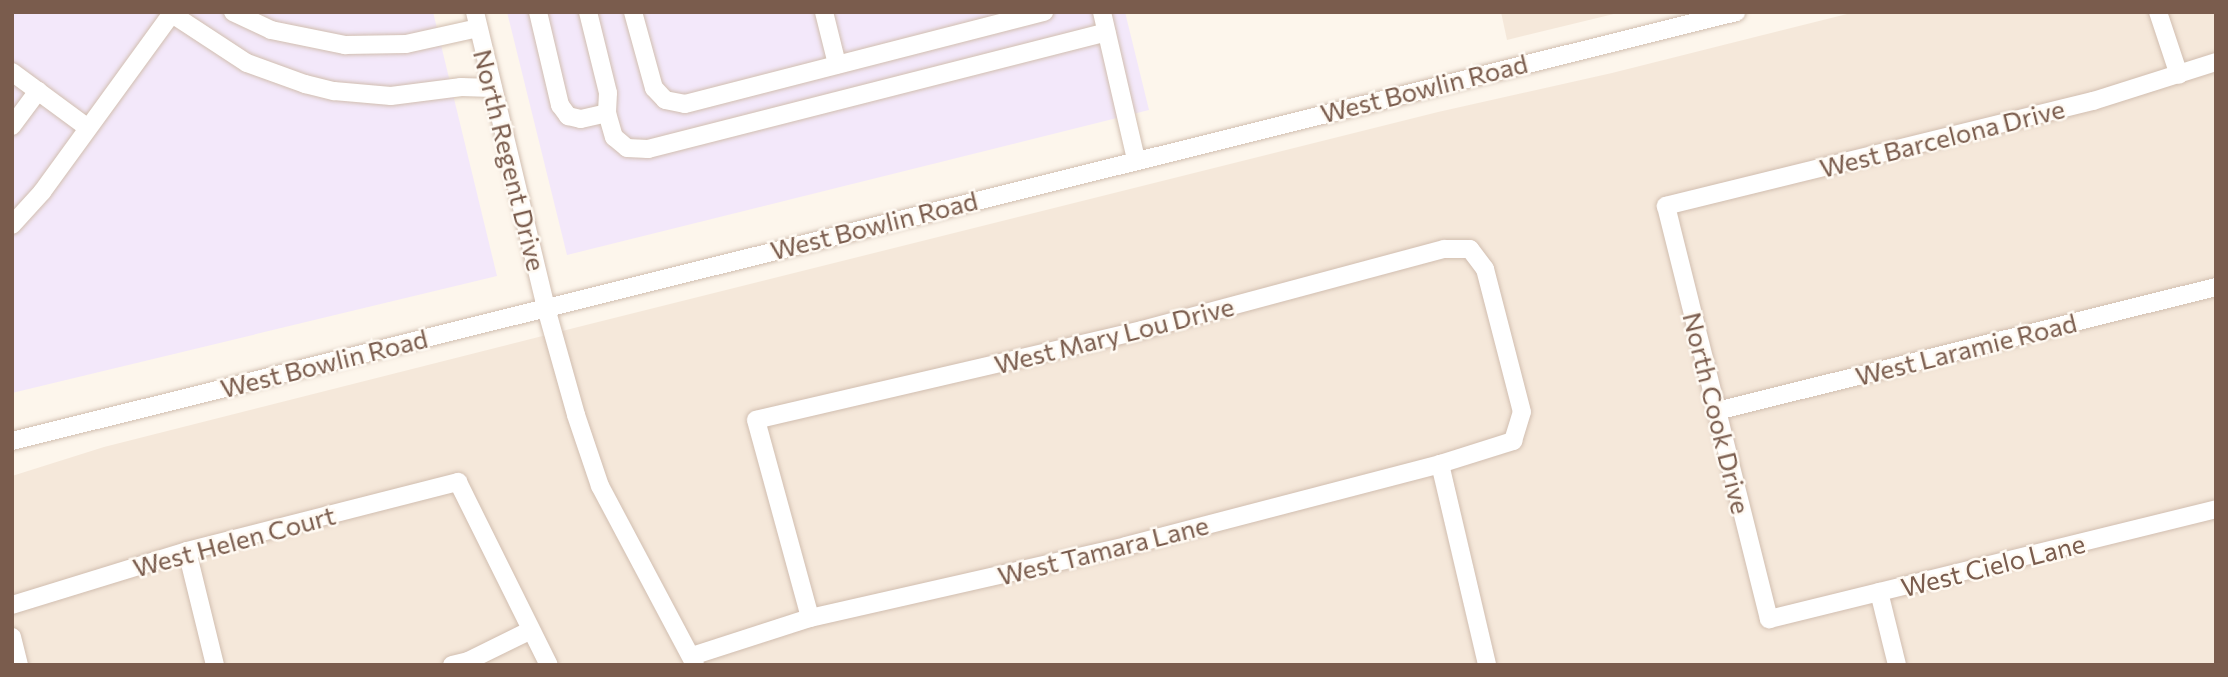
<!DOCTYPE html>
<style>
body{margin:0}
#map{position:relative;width:2228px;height:677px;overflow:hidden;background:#fdf6ec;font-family:Commissioner,sans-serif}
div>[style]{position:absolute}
.residential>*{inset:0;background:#f5e8da}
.education>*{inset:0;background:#f3e8fa}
.roads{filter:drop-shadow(0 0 2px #d1beb0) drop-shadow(0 0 2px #d1beb0)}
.minor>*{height:18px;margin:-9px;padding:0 9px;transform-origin:9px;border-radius:9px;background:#fff}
span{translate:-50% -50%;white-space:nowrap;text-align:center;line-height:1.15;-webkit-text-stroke:5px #fffaf3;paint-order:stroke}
.street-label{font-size:26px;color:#7a5c4d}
.frame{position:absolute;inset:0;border:14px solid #7a5c4d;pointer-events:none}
</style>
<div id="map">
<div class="residential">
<i style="clip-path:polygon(1501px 12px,1622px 12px,1507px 40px)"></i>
<i style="clip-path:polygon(1855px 12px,2216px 12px,2216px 665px,12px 665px,12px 476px,104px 447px,586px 325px,1438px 112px,1612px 73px)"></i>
</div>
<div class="education">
<i style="clip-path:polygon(12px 12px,433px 12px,497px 276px,12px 393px)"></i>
<i style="clip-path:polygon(507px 12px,1125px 12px,1149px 110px,567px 255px)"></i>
</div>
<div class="roads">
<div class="minor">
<i style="left:169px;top:12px;width:93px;rotate:33.2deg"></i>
<i style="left:247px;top:63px;width:62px;rotate:19.9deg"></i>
<i style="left:305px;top:84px;width:30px;rotate:14deg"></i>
<i style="left:334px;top:91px;width:57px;rotate:5deg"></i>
<i style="left:391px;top:96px;width:71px;rotate:-7.3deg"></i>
<i style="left:461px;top:87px;width:32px;rotate:2deg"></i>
<i style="left:233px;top:12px;width:42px;rotate:25.3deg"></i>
<i style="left:271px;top:30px;width:76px;rotate:11.5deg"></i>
<i style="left:345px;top:45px;width:61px;rotate:-0.9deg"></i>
<i style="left:406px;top:44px;width:74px;rotate:-12.5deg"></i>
<i style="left:475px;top:12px;width:304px;rotate:76.5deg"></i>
<i style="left:546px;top:308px;width:111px;rotate:74.3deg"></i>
<i style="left:576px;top:415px;width:75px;rotate:71.3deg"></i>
<i style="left:600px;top:486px;width:203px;rotate:62deg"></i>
<i style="left:538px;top:12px;width:96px;rotate:76.7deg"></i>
<i style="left:560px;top:105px;width:14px;rotate:54deg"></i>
<i style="left:568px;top:116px;width:13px;rotate:13deg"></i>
<i style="left:581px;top:119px;width:27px;rotate:-13deg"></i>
<i style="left:607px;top:113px;width:25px;rotate:74deg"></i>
<i style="left:614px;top:137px;width:17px;rotate:40deg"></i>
<i style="left:627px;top:148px;width:21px;rotate:3deg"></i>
<i style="left:648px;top:149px;width:473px;rotate:-14.3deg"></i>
<i style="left:588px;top:12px;width:83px;rotate:76.1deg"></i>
<i style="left:608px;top:93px;width:20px;rotate:93deg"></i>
<i style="left:633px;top:12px;width:79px;rotate:74.6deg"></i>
<i style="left:654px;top:88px;width:16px;rotate:47deg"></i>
<i style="left:665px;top:100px;width:20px;rotate:11deg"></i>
<i style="left:685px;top:104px;width:371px;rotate:-14.4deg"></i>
<i style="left:824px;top:12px;width:54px;rotate:76deg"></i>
<i style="left:1102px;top:12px;width:151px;rotate:77deg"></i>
<i style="left:2158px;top:12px;width:66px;rotate:71.6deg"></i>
<i style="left:2216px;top:62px;width:129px;rotate:162.4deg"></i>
<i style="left:2093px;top:101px;width:440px;rotate:166.2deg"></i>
<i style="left:1666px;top:206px;width:426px;rotate:76deg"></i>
<i style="left:1769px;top:619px;width:460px;rotate:-13.8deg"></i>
<i style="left:12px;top:72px;width:94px;rotate:36.4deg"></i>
<i style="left:12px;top:126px;width:44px;rotate:-53.4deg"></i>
<i style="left:12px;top:225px;width:45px;rotate:-47.7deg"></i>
<i style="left:42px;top:192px;width:223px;rotate:-54deg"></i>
<i style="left:1717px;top:411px;width:514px;rotate:-13.96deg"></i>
<i style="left:12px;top:441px;width:1777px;rotate:-13.97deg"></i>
<i style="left:1440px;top:464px;width:206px;rotate:76.8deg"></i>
<i style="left:187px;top:551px;width:117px;rotate:76.2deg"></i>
<i style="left:1879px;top:592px;width:75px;rotate:76.1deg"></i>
<i style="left:12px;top:605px;width:183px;rotate:-17.1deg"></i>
<i style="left:187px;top:551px;width:280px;rotate:-14.3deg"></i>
<i style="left:458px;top:482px;width:204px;rotate:63.6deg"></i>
<i style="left:12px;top:637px;width:29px;rotate:76deg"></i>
<i style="left:692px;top:656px;width:124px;rotate:-17.9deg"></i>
<i style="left:810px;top:618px;width:324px;rotate:-12.8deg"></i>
<i style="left:1126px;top:546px;width:325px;rotate:-14.6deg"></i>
<i style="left:1440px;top:464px;width:77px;rotate:-17.5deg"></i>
<i style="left:1513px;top:441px;width:30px;rotate:-73deg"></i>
<i style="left:1522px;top:412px;width:148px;rotate:-104.5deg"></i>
<i style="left:1485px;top:269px;width:25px;rotate:-127deg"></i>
<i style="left:1470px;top:249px;width:26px;rotate:180deg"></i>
<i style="left:1444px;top:249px;width:313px;rotate:165deg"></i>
<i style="left:1142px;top:330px;width:396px;rotate:166.9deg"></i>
<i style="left:756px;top:420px;width:205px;rotate:74.7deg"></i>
<i style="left:452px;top:665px;width:16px;rotate:-14deg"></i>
<i style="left:468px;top:661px;width:70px;rotate:-26.2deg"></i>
</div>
</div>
<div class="street-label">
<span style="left:1424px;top:88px;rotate:-14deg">West Bowlin Road</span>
<span style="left:1942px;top:138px;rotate:-14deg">West Barcelona Drive</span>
<span style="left:510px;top:160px;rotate:76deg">North Regent Drive</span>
<span style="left:874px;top:225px;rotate:-14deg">West Bowlin Road</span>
<span style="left:1114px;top:335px;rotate:-14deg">West Mary Lou Drive</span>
<span style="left:1966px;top:349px;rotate:-14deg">West Laramie Road</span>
<span style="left:324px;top:363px;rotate:-14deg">West Bowlin Road</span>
<span style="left:1717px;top:413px;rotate:76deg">North Cook Drive</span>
<span style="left:234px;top:541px;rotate:-15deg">West Helen Court</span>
<span style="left:1103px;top:550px;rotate:-14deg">West Tamara Lane</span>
<span style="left:1993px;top:565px;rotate:-14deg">West Cielo Lane</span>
</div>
<div class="frame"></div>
</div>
